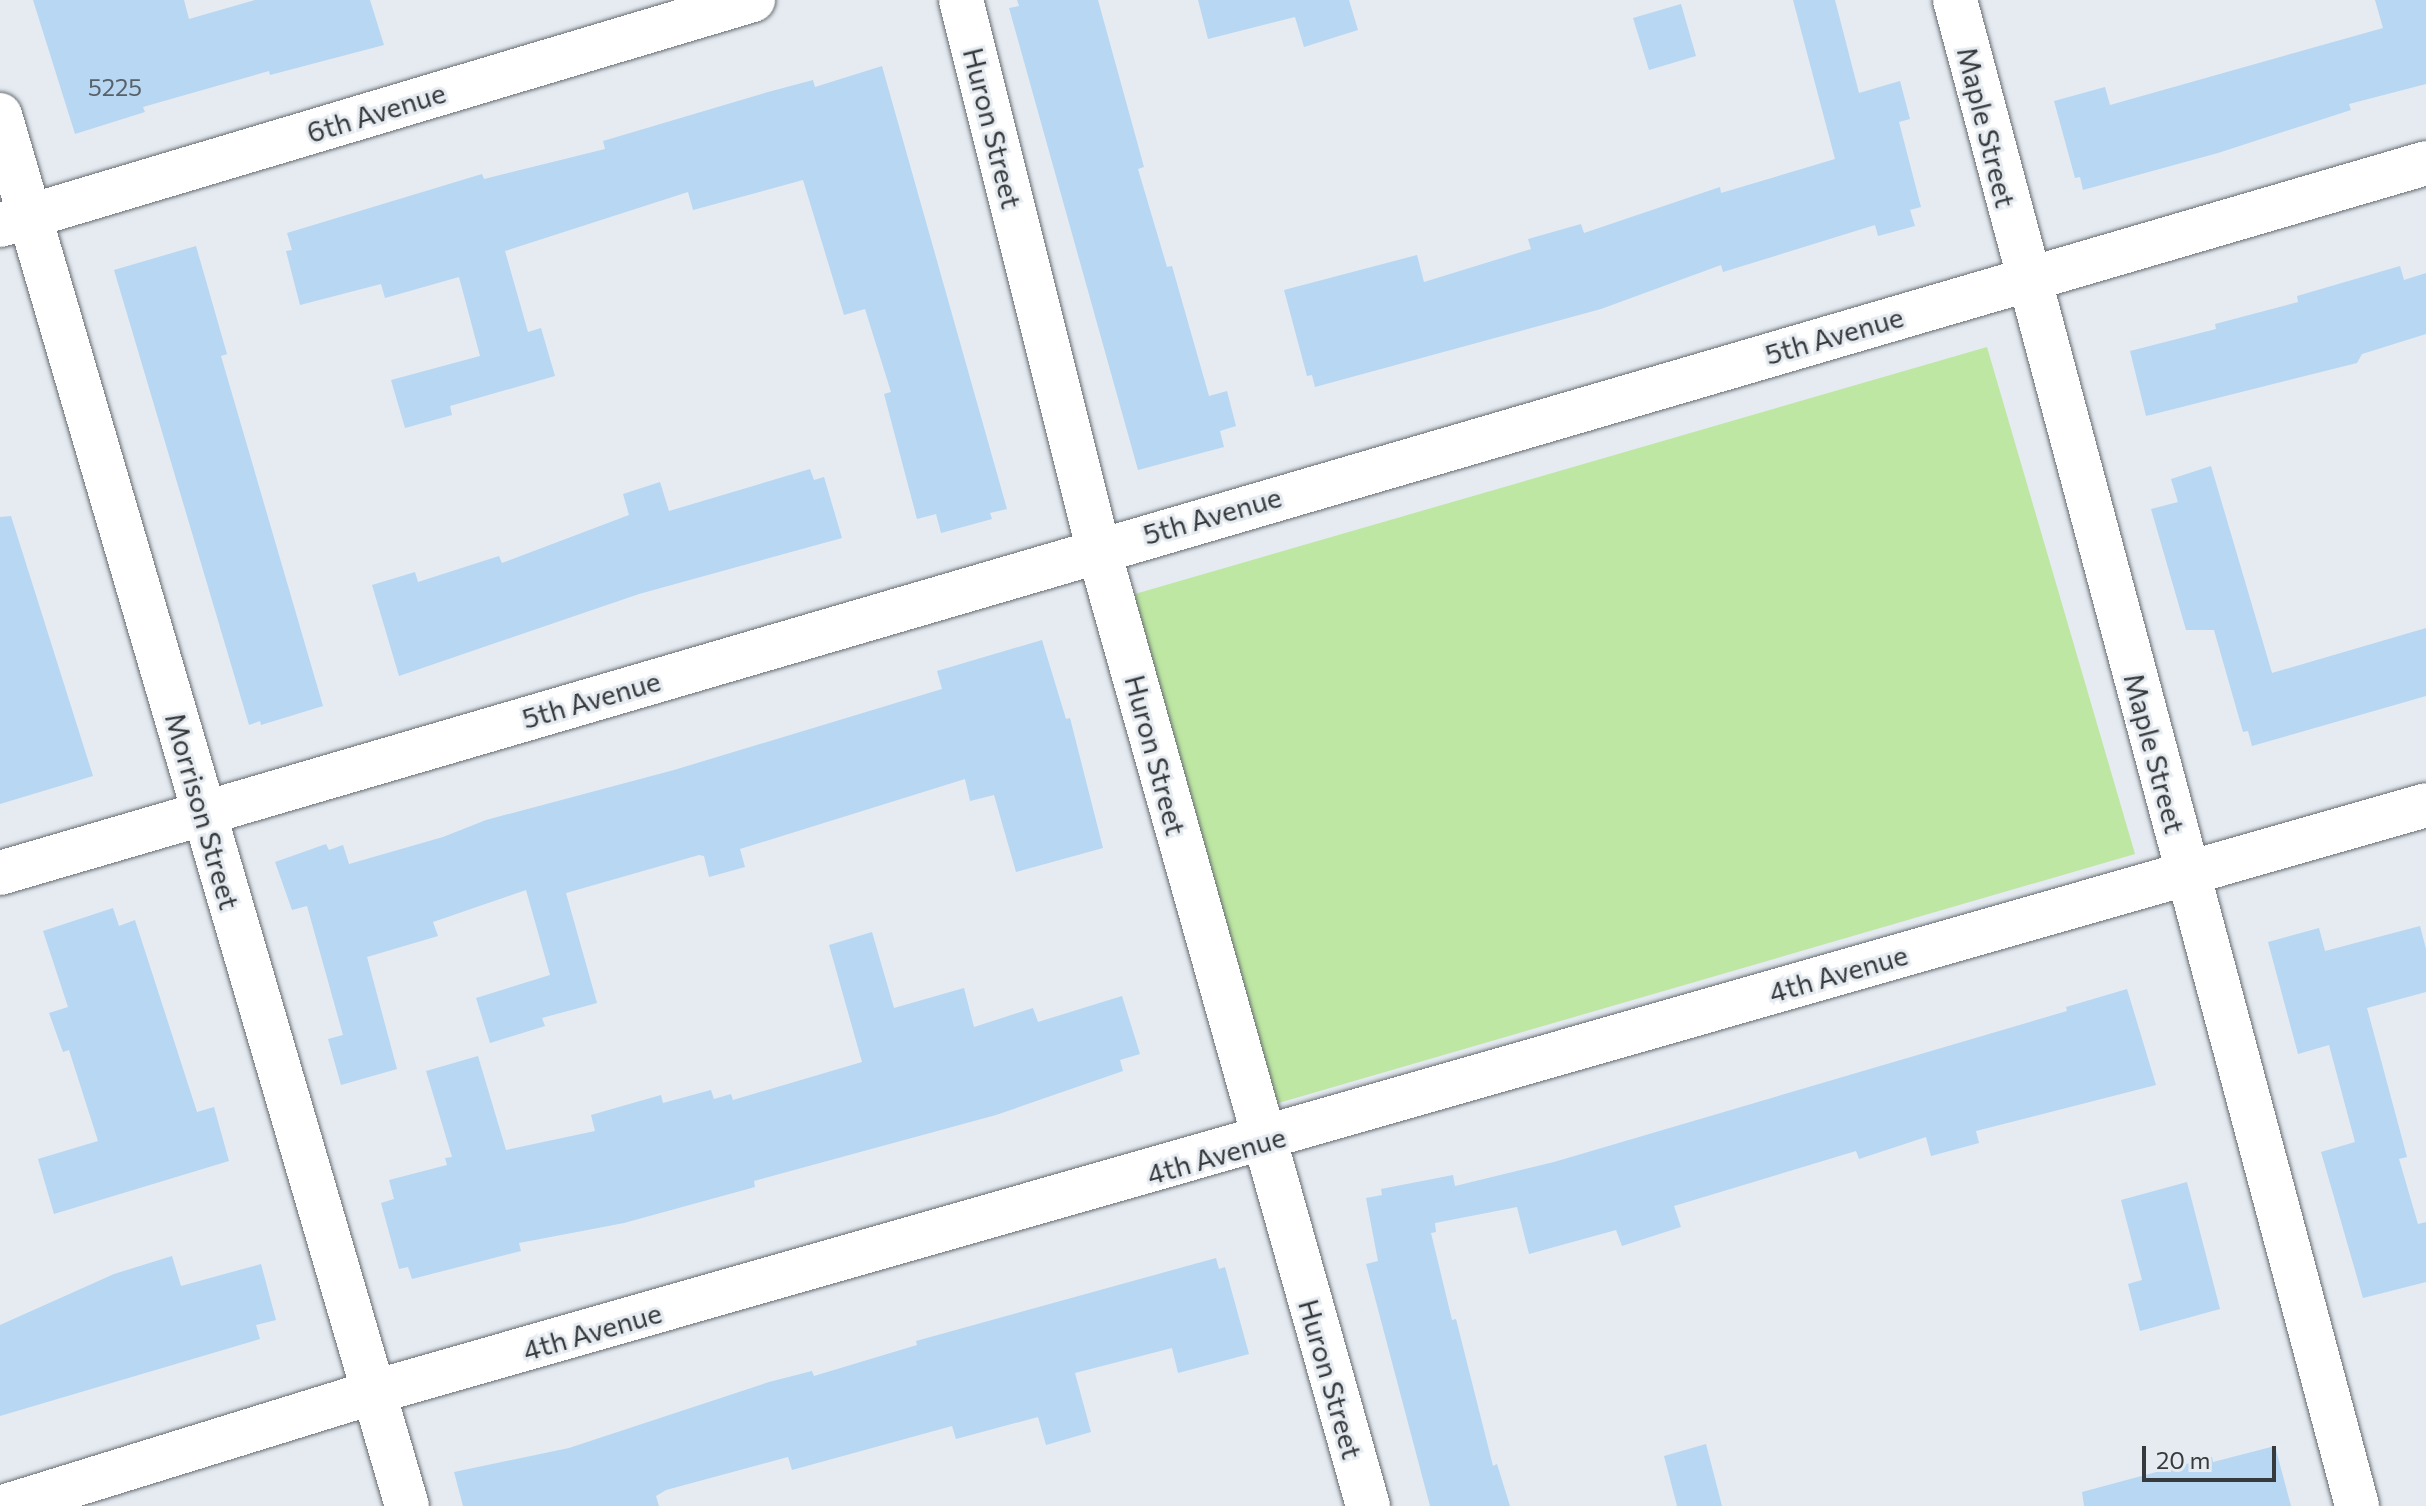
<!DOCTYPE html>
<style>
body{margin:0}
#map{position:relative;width:2426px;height:1506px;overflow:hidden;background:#e5ebf1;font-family:Commissioner,sans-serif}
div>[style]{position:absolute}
.green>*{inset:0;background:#bee7a3}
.building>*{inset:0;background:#b8d7f2}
.roads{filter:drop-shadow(0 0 2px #666c71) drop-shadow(0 0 2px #666c71)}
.minor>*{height:44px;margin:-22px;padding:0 22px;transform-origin:22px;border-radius:22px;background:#fff}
.tertiary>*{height:44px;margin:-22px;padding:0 22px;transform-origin:22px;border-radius:22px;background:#fff}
span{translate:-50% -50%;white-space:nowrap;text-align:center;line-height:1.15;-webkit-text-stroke:6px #e5ebf1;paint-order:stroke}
.number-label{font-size:24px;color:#57616a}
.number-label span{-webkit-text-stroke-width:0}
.street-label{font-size:28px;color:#373a3c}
.scale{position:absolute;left:2142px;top:1446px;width:134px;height:36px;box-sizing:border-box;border:4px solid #373a3c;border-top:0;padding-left:10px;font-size:24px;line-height:28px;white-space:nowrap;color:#373a3c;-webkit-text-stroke:6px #e5ebf1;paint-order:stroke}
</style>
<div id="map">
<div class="green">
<i style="clip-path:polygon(1987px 347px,2135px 854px,1275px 1104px,1128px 596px)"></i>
</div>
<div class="building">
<i style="clip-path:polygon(33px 0,184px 0,189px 19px,255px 0,370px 0,384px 45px,270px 75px,269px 71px,143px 107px,145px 112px,75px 134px)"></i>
<i style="clip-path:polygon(1017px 0,1098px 0,1144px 167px,1138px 169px,1167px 267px,1172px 266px,1209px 396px,1227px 391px,1236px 426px,1220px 431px,1224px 447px,1138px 470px,1009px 8px,1019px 6px)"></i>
<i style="clip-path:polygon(1198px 0,1349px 0,1358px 30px,1304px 47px,1295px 17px,1208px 39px)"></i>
<i style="clip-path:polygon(1793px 0,1835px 0,1859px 93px,1900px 81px,1910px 119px,1899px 122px,1921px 207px,1910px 210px,1915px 226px,1878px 236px,1875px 225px,1723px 272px,1721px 265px,1601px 309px,1315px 387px,1312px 375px,1307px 376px,1284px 290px,1417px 255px,1424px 282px,1531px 249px,1528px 239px,1581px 224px,1584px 233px,1720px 187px,1721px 193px,1835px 159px)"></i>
<i style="clip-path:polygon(2375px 0,2426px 0,2426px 84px,2349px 104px,2351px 110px,2218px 153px,2083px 190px,2080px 177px,2075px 178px,2054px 101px,2105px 87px,2110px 105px,2383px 28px)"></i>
<i style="clip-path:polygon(1681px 4px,1696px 56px,1649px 70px,1633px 18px)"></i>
<i style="clip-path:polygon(882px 66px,1007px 509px,990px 513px,992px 519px,941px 533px,936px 514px,917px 519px,884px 394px,891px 392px,865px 309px,844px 315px,803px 180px,693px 210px,688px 192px,505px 251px,528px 332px,541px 328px,555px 376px,450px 406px,452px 415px,405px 428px,391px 380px,480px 356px,459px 277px,385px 298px,381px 284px,300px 305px,286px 251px,292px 250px,287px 233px,482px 174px,484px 179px,605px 149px,603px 141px,768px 92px,813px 80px,815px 87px)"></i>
<i style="clip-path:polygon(196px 246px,227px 354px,221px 356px,323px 706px,261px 725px,260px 721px,249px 725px,114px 270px)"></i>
<i style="clip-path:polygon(2400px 266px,2404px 280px,2426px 273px,2426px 334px,2362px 354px,2357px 363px,2146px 416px,2130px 351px,2216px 329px,2215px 324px,2298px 302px,2297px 296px)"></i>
<i style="clip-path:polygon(2211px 466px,2272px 673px,2426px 628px,2426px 696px,2252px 746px,2248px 731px,2243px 732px,2214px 630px,2186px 630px,2151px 509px,2178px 502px,2171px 479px)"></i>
<i style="clip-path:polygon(810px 469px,814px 480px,824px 477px,842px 538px,639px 594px,399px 676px,372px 585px,415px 572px,418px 582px,499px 556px,502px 563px,629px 515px,623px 494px,660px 482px,669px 511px)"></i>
<i style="clip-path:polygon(11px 516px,93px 776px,0 804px,0 517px)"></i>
<i style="clip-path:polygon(1042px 640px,1066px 719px,1070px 718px,1103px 848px,1016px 872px,994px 795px,970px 801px,965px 779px,740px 849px,745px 867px,709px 877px,704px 856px,699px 855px,566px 893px,597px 1003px,542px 1018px,545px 1026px,490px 1043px,476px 998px,550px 975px,526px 890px,433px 922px,438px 936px,367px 957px,397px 1069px,341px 1085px,328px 1039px,343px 1035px,307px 906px,292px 910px,275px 862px,326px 844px,329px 850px,343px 845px,349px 864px,443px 837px,486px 820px,674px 770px,942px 689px,937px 671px)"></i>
<i style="clip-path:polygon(113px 908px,119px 926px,135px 920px,197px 1112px,214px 1107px,229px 1161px,54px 1214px,38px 1159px,98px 1141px,69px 1050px,63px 1052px,49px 1013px,68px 1007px,43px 931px)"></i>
<i style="clip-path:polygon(2420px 926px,2426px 949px,2426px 992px,2367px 1008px,2407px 1157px,2399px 1159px,2418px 1224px,2426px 1222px,2426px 1282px,2363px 1298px,2321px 1152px,2355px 1142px,2329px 1045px,2298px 1054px,2268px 942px,2319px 928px,2325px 951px)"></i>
<i style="clip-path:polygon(872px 932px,894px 1008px,964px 988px,974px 1027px,1033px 1008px,1038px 1022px,1122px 996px,1140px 1054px,1120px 1060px,1123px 1071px,996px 1115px,754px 1181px,755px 1187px,624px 1223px,519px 1243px,521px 1251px,412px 1279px,408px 1267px,399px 1269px,381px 1203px,394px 1199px,389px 1180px,447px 1165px,445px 1158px,452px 1157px,426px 1071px,478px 1056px,506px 1150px,595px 1131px,591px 1115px,661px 1095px,663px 1103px,711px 1090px,714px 1099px,731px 1094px,733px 1100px,862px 1062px,829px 945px)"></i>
<i style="clip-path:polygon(2127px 989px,2156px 1085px,1976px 1131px,1979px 1143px,1931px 1156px,1926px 1137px,1859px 1159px,1856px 1151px,1674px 1206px,1681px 1227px,1622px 1246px,1616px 1230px,1529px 1254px,1517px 1207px,1435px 1223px,1436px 1232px,1431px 1233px,1452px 1320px,1456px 1319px,1493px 1466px,1497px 1464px,1510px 1506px,1430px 1506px,1366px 1264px,1378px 1261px,1366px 1198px,1382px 1195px,1381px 1189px,1453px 1175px,1455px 1186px,1554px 1162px,2067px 1011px,2066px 1007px)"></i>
<i style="clip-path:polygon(2187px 1182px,2220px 1309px,2140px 1331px,2128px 1284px,2142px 1280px,2121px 1200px)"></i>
<i style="clip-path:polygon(172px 1256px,181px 1286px,261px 1264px,276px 1320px,256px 1325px,260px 1339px,0 1416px,0 1325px,114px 1274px)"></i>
<i style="clip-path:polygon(1216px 1258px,1219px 1269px,1225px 1267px,1249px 1354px,1178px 1373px,1172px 1348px,1075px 1373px,1091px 1432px,1046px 1445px,1038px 1417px,956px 1439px,952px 1426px,792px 1470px,788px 1457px,666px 1490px,656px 1496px,659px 1506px,463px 1506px,454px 1472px,569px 1448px,769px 1382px,812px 1371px,814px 1376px,917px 1345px,916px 1341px)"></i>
<i style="clip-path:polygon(1706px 1444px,1722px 1506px,1677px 1506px,1664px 1456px)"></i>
<i style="clip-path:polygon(2275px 1446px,2291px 1506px,2084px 1506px,2082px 1492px,2212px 1457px,2213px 1462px)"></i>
</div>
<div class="roads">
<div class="minor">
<i style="left:961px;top:0;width:565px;rotate:75.96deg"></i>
<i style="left:1098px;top:548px;width:995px;rotate:74.26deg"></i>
<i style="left:1955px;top:0;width:1559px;rotate:75.05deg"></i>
<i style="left:0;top:225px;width:786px;rotate:-16.64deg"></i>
<i style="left:0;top:873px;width:2528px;rotate:-16.31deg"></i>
<i style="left:6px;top:1506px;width:385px;rotate:-17.2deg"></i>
<i style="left:374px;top:1392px;width:2134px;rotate:-15.96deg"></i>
</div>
<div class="tertiary">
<i style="left:0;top:115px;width:1449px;rotate:73.69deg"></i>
</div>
</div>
<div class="number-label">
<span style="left:115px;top:87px">5225</span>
</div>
<div class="street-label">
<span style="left:376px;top:112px;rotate:-17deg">6th Avenue</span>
<span style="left:1987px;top:127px;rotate:76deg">Maple Street</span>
<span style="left:993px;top:128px;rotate:76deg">Huron Street</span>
<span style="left:1834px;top:335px;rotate:-16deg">5th Avenue</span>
<span style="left:1212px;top:515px;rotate:-16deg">5th Avenue</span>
<span style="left:591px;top:699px;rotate:-16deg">5th Avenue</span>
<span style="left:2155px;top:753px;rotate:75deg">Maple Street</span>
<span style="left:1156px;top:755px;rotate:75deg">Huron Street</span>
<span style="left:203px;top:811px;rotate:74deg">Morrison Street</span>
<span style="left:1838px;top:973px;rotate:-16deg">4th Avenue</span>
<span style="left:1216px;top:1155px;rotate:-16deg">4th Avenue</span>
<span style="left:592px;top:1331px;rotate:-16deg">4th Avenue</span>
<span style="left:1331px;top:1379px;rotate:74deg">Huron Street</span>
</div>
<div class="scale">20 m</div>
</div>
